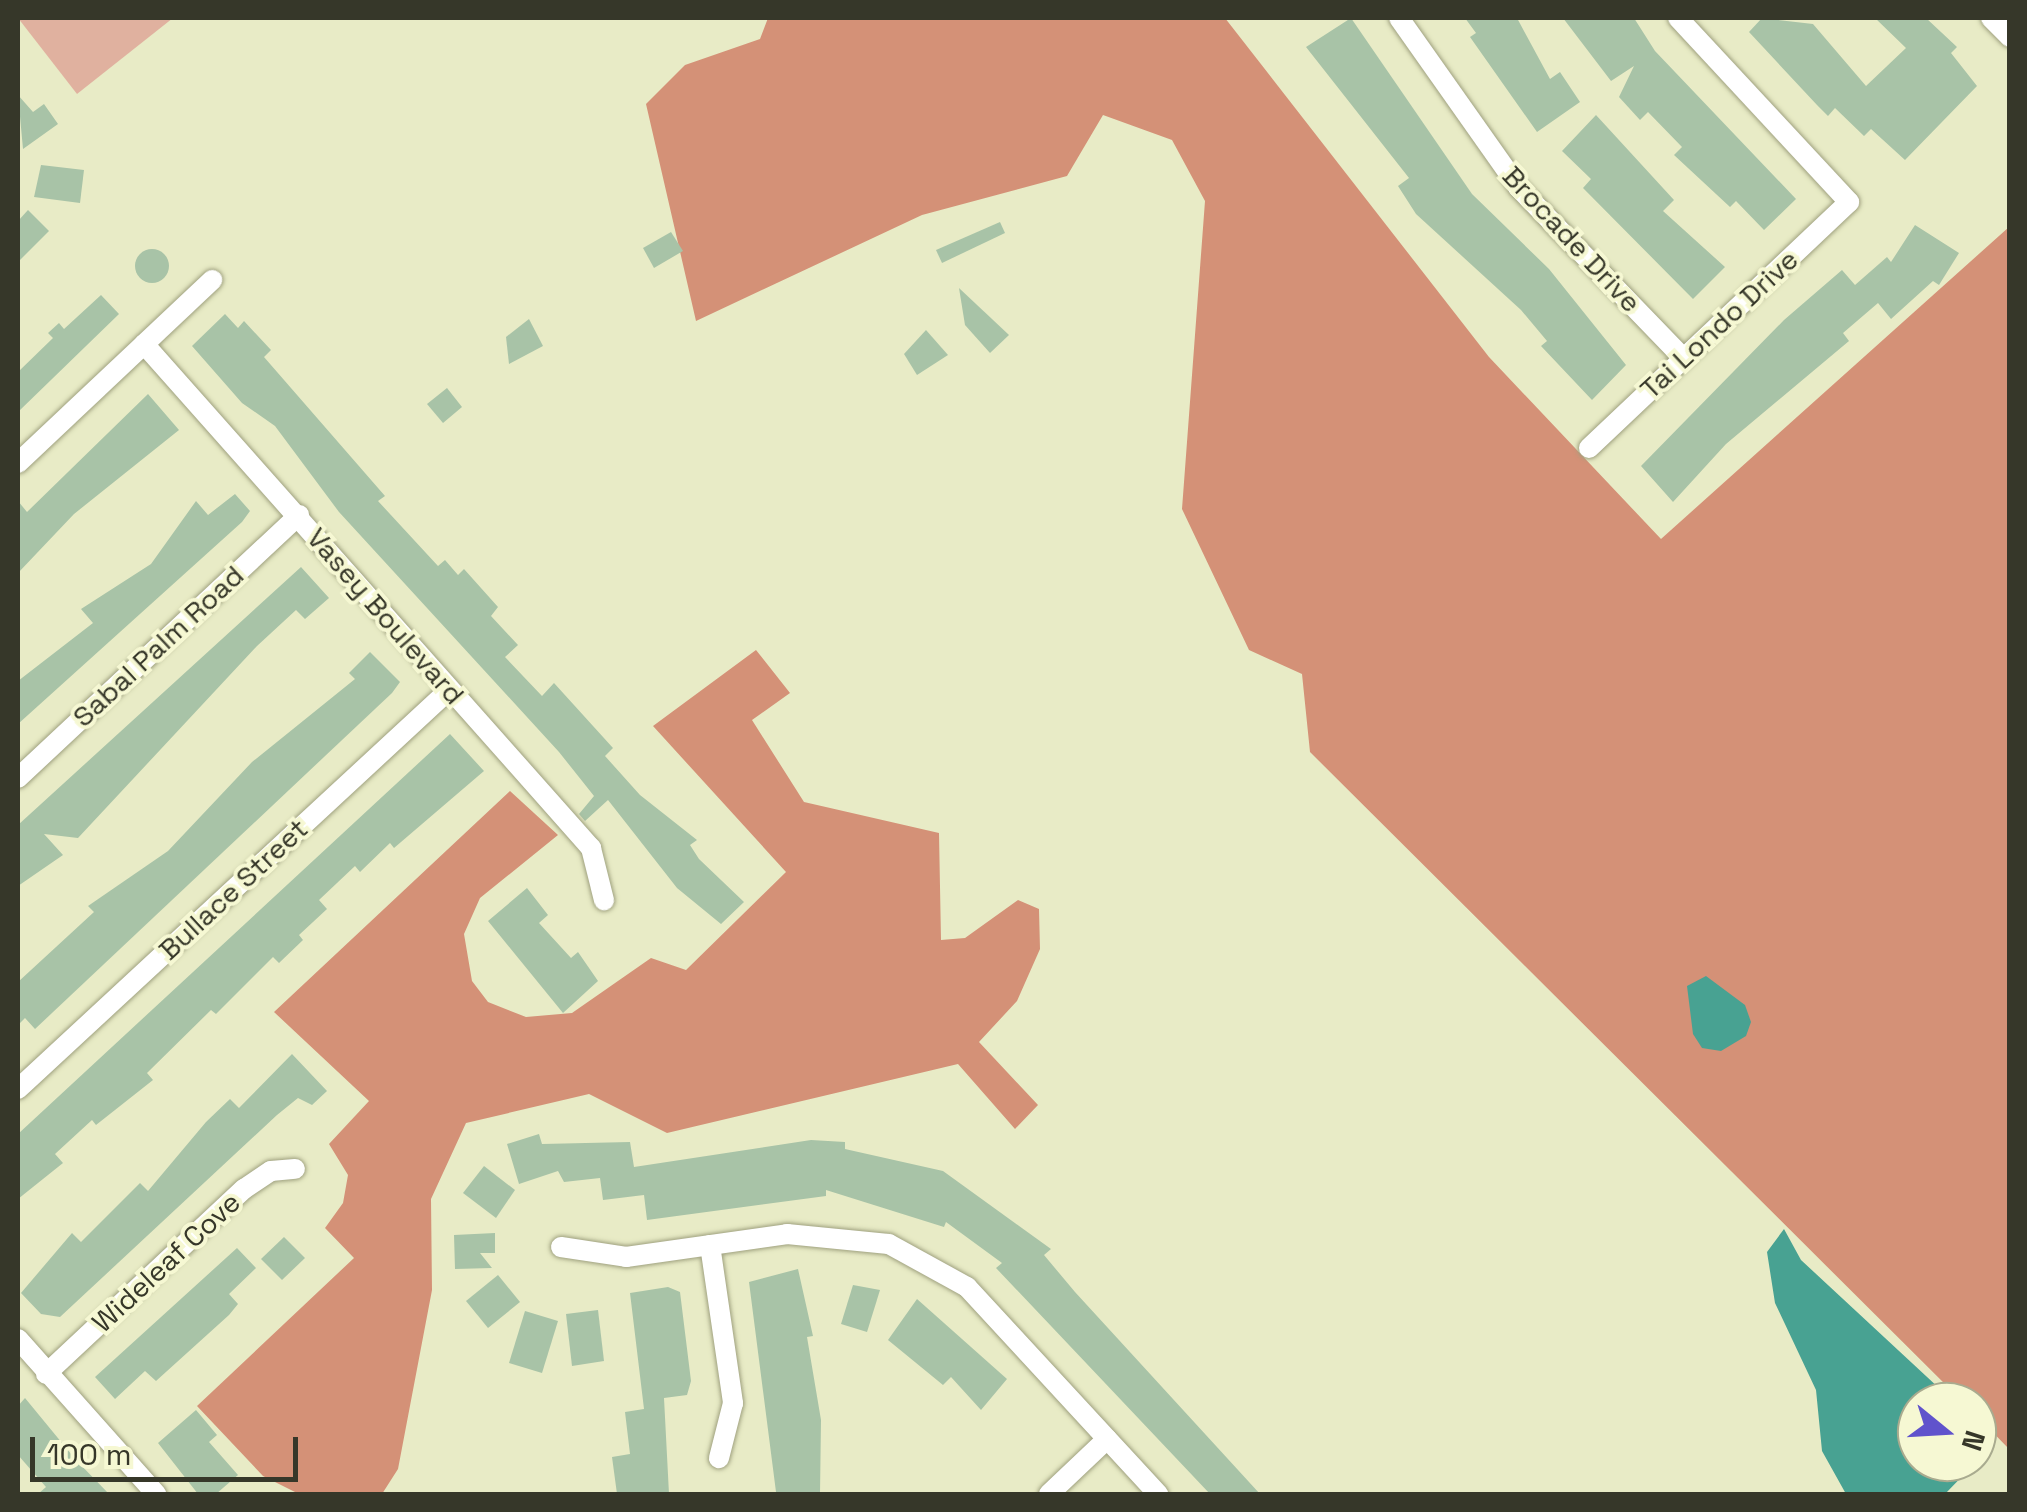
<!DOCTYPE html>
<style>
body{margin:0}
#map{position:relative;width:2027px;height:1512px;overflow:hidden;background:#e8ebc6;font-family:"Space Grotesk",sans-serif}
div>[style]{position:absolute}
.green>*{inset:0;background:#e0b19f}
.forest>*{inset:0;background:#d49177}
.water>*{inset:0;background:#48a292}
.building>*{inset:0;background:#a8c3a7}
.round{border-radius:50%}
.roads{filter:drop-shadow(0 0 2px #9fa17f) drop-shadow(0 0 2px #9fa17f)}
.minor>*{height:20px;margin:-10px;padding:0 10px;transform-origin:10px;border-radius:10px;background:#fff}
span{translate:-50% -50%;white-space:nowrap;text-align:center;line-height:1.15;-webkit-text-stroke:8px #f6f8d3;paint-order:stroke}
.street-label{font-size:28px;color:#363729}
.frame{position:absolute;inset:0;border:20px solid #363729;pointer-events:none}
.north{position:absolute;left:1897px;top:1382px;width:100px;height:100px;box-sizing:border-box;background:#f6f8d3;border:2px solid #a9ab8f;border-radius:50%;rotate:108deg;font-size:28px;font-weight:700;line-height:40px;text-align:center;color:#363729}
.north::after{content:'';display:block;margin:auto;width:35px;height:45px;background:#6053cc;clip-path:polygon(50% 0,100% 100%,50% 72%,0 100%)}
.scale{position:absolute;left:30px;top:1437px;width:268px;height:45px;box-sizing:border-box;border:5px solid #363729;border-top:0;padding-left:12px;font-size:30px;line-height:35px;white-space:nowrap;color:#363729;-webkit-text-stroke:8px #f6f8d3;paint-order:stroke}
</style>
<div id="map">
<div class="green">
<i style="clip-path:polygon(18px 18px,173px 18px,77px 94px)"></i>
</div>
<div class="forest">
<i style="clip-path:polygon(768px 18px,1225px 18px,1489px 357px,1661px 539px,2009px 227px,2009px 1449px,1977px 1416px,1977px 1402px,1963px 1402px,1310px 752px,1302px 674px,1249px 650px,1182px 509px,1205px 201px,1172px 140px,1103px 115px,1067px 176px,922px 215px,696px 321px,646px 104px,685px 65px,760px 39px)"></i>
<i style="clip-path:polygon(756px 650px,790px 693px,752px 720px,804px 802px,939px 833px,941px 940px,965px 938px,1018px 900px,1039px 909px,1040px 949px,1017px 1001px,979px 1042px,1038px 1105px,1015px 1129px,958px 1064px,667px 1133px,589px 1094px,466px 1123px,431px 1199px,432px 1290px,398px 1469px,382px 1494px,299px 1494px,263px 1476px,197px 1406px,354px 1258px,325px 1228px,343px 1203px,348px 1175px,329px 1144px,369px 1101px,274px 1012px,510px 791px,558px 835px,480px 898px,464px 934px,472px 981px,488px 1002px,526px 1017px,572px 1013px,651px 958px,686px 970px,786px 872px,653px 726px)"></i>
</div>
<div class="water">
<i style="clip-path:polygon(1706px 976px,1745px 1005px,1751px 1022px,1746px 1036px,1721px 1051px,1702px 1048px,1693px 1034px,1687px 986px)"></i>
<i style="clip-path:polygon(1784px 1229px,1801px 1260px,1954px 1402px,1917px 1402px,1917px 1462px,1976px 1462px,1945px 1494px,1846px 1494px,1822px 1451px,1816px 1390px,1775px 1303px,1767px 1252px)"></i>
</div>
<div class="building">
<i style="clip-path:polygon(1351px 18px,1472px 194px,1549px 269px,1626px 365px,1592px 400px,1541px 346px,1547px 341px,1521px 310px,1416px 214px,1398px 186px,1409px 178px,1306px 47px)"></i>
<i style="clip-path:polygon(1465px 18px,1517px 18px,1550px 79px,1560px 72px,1580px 102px,1537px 132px,1470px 37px,1476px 33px)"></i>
<i style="clip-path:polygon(1563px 18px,1634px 18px,1655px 51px,1796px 199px,1764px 230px,1736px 201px,1730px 207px,1674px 155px,1682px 147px,1648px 112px,1640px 120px,1619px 97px,1634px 66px,1611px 81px)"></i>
<i style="clip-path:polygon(1762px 18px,1813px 24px,1866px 86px,1906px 48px,1875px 18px,1926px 18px,1957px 47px,1951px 53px,1977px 86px,1905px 160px,1871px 129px,1864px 136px,1835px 108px,1828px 116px,1817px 105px,1749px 32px)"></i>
<i style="clip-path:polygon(18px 95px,33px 112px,44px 104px,58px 124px,23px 149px)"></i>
<i style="clip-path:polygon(1596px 115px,1674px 200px,1663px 211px,1725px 267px,1693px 299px,1583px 188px,1591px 179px,1562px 151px)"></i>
<i style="clip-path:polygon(41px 165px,84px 170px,80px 203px,34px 197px)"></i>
<i style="clip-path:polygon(28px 210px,49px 231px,18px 262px,18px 221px)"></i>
<i style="clip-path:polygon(1000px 222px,1005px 233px,942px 263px,936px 250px)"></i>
<i style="clip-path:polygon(1915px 225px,1959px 253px,1939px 285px,1933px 281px,1891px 319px,1878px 303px,1843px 333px,1849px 341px,1726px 444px,1673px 502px,1641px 466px,1784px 320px,1842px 270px,1855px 285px,1887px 257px,1891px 262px)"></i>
<i style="clip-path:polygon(671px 232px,683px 251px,654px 268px,643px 248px)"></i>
<i class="round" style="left:135px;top:249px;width:34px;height:34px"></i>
<i style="clip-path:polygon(959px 288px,1009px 335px,990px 353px,965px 325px)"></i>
<i style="clip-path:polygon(101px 295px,119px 314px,18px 412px,18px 372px,53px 338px,48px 333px,59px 323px,64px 329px)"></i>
<i style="clip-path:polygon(225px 314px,238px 328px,244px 321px,271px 350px,264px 357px,385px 496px,378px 501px,438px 566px,445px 560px,458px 575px,464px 569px,498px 607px,491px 616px,518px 645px,505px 657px,542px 696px,554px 683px,613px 748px,605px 756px,640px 795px,697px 840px,690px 845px,699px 859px,744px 902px,721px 924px,677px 888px,608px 800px,585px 821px,579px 814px,594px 796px,559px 752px,339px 512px,275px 426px,242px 403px,192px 346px)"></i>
<i style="clip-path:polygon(529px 319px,543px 346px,509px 364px,506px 337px)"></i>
<i style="clip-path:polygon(926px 330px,948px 355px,917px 375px,904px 354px)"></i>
<i style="clip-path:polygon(447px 388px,462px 407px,443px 423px,427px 404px)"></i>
<i style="clip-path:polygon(148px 394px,179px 430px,74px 514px,18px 573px,18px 501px,27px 512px)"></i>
<i style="clip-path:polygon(235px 494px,250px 511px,242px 522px,18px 724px,18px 681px,93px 623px,81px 609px,151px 564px,196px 501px,208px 515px)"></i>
<i style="clip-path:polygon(301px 567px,329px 598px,305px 619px,296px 610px,257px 646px,78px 838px,44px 834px,63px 855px,18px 886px,18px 825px)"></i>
<i style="clip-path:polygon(370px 652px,400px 682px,392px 693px,35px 1029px,25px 1018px,18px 1025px,18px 982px,94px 912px,88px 906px,168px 851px,252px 762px,355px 679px,349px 673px)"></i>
<i style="clip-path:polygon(450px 734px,484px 771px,394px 848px,390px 843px,360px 872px,355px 866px,319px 900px,327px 909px,299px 935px,303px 940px,279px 963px,273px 957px,216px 1014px,211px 1010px,147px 1073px,153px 1080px,96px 1125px,92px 1120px,55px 1154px,63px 1163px,18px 1199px,18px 1134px)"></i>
<i style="clip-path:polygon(527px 888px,548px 915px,539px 923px,571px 958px,578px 952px,598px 981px,563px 1013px,488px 921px)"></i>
<i style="clip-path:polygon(292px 1054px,327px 1091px,312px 1105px,298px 1098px,277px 1115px,60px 1317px,41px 1314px,21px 1293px,72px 1233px,81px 1242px,140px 1183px,148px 1191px,206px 1122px,230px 1099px,239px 1108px)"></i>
<i style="clip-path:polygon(539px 1134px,542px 1144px,630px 1142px,634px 1167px,811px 1140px,845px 1142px,845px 1149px,943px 1171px,1051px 1249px,1044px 1255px,1075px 1292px,1260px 1494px,1210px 1494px,996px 1268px,1002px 1263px,946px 1222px,944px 1227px,826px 1190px,826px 1196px,647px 1220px,644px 1195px,603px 1200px,600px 1178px,564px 1182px,558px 1171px,519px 1184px,507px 1144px)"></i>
<i style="clip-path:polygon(484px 1166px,515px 1190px,496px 1218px,463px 1193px)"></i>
<i style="clip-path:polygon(495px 1233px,495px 1253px,480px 1253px,492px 1268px,455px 1269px,454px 1235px)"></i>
<i style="clip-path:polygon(284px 1237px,305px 1258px,282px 1280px,261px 1259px)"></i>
<i style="clip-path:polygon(237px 1248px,256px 1268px,229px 1294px,238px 1304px,229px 1315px,156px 1381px,145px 1371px,115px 1399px,95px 1377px)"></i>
<i style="clip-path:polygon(798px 1269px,813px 1336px,807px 1337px,821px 1420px,820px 1494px,776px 1492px,749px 1282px)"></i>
<i style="clip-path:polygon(498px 1275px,520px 1302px,488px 1328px,466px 1301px)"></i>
<i style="clip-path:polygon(853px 1285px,880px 1290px,867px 1332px,841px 1324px)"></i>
<i style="clip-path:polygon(668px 1287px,680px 1292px,691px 1381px,687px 1395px,664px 1398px,669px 1494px,617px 1494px,612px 1457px,630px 1454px,625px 1412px,644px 1409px,630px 1293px)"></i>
<i style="clip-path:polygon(917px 1299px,1007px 1379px,981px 1410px,951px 1377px,943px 1385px,888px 1340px)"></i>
<i style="clip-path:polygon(598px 1310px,604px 1361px,572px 1366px,566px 1314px)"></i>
<i style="clip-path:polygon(525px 1311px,558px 1321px,542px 1373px,509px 1363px)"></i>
<i style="clip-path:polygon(25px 1398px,76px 1460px,109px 1494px,38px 1494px,46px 1487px,18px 1455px,18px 1406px)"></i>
<i style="clip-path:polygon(196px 1410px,217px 1435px,209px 1442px,238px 1475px,216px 1494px,198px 1494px,158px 1443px)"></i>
</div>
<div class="roads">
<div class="minor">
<i style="left:1399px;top:18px;width:207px;rotate:54.8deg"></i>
<i style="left:1518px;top:187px;width:236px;rotate:46deg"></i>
<i style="left:1991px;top:18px;width:27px;rotate:45deg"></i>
<i style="left:144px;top:344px;width:674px;rotate:48.43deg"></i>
<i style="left:591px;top:848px;width:54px;rotate:76deg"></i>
<i style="left:1589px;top:448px;width:358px;rotate:-43.4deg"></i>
<i style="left:1849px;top:202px;width:251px;rotate:-132.9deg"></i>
<i style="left:18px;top:463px;width:267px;rotate:-43.3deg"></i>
<i style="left:18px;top:778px;width:385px;rotate:-43.1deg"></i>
<i style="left:18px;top:1089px;width:587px;rotate:-42.79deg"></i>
<i style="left:710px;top:1245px;width:160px;rotate:81.7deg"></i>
<i style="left:733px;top:1403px;width:57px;rotate:104.3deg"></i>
<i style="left:561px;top:1247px;width:66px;rotate:8.7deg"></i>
<i style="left:626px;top:1257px;width:163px;rotate:-8.1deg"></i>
<i style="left:787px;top:1234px;width:102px;rotate:5.6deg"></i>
<i style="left:889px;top:1244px;width:89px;rotate:28.9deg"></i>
<i style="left:967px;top:1287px;width:282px;rotate:47.3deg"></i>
<i style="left:18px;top:1339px;width:208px;rotate:48.3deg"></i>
<i style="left:46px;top:1374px;width:271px;rotate:-43.1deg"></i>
<i style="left:244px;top:1189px;width:32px;rotate:-34deg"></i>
<i style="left:271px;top:1171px;width:24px;rotate:-5deg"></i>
<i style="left:1049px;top:1494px;width:80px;rotate:-43.5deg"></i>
</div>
</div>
<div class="street-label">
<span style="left:1572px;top:239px;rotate:47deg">Brocade Drive</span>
<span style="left:1719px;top:324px;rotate:-43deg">Tai Londo Drive</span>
<span style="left:386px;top:616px;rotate:49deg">Vasey Boulevard</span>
<span style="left:158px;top:646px;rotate:-43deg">Sabal Palm Road</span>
<span style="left:233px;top:889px;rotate:-43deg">Bullace Street</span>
<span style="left:166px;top:1262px;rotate:-43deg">Wideleaf Cove</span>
</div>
<div class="frame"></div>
<div class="north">N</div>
<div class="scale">100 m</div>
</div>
